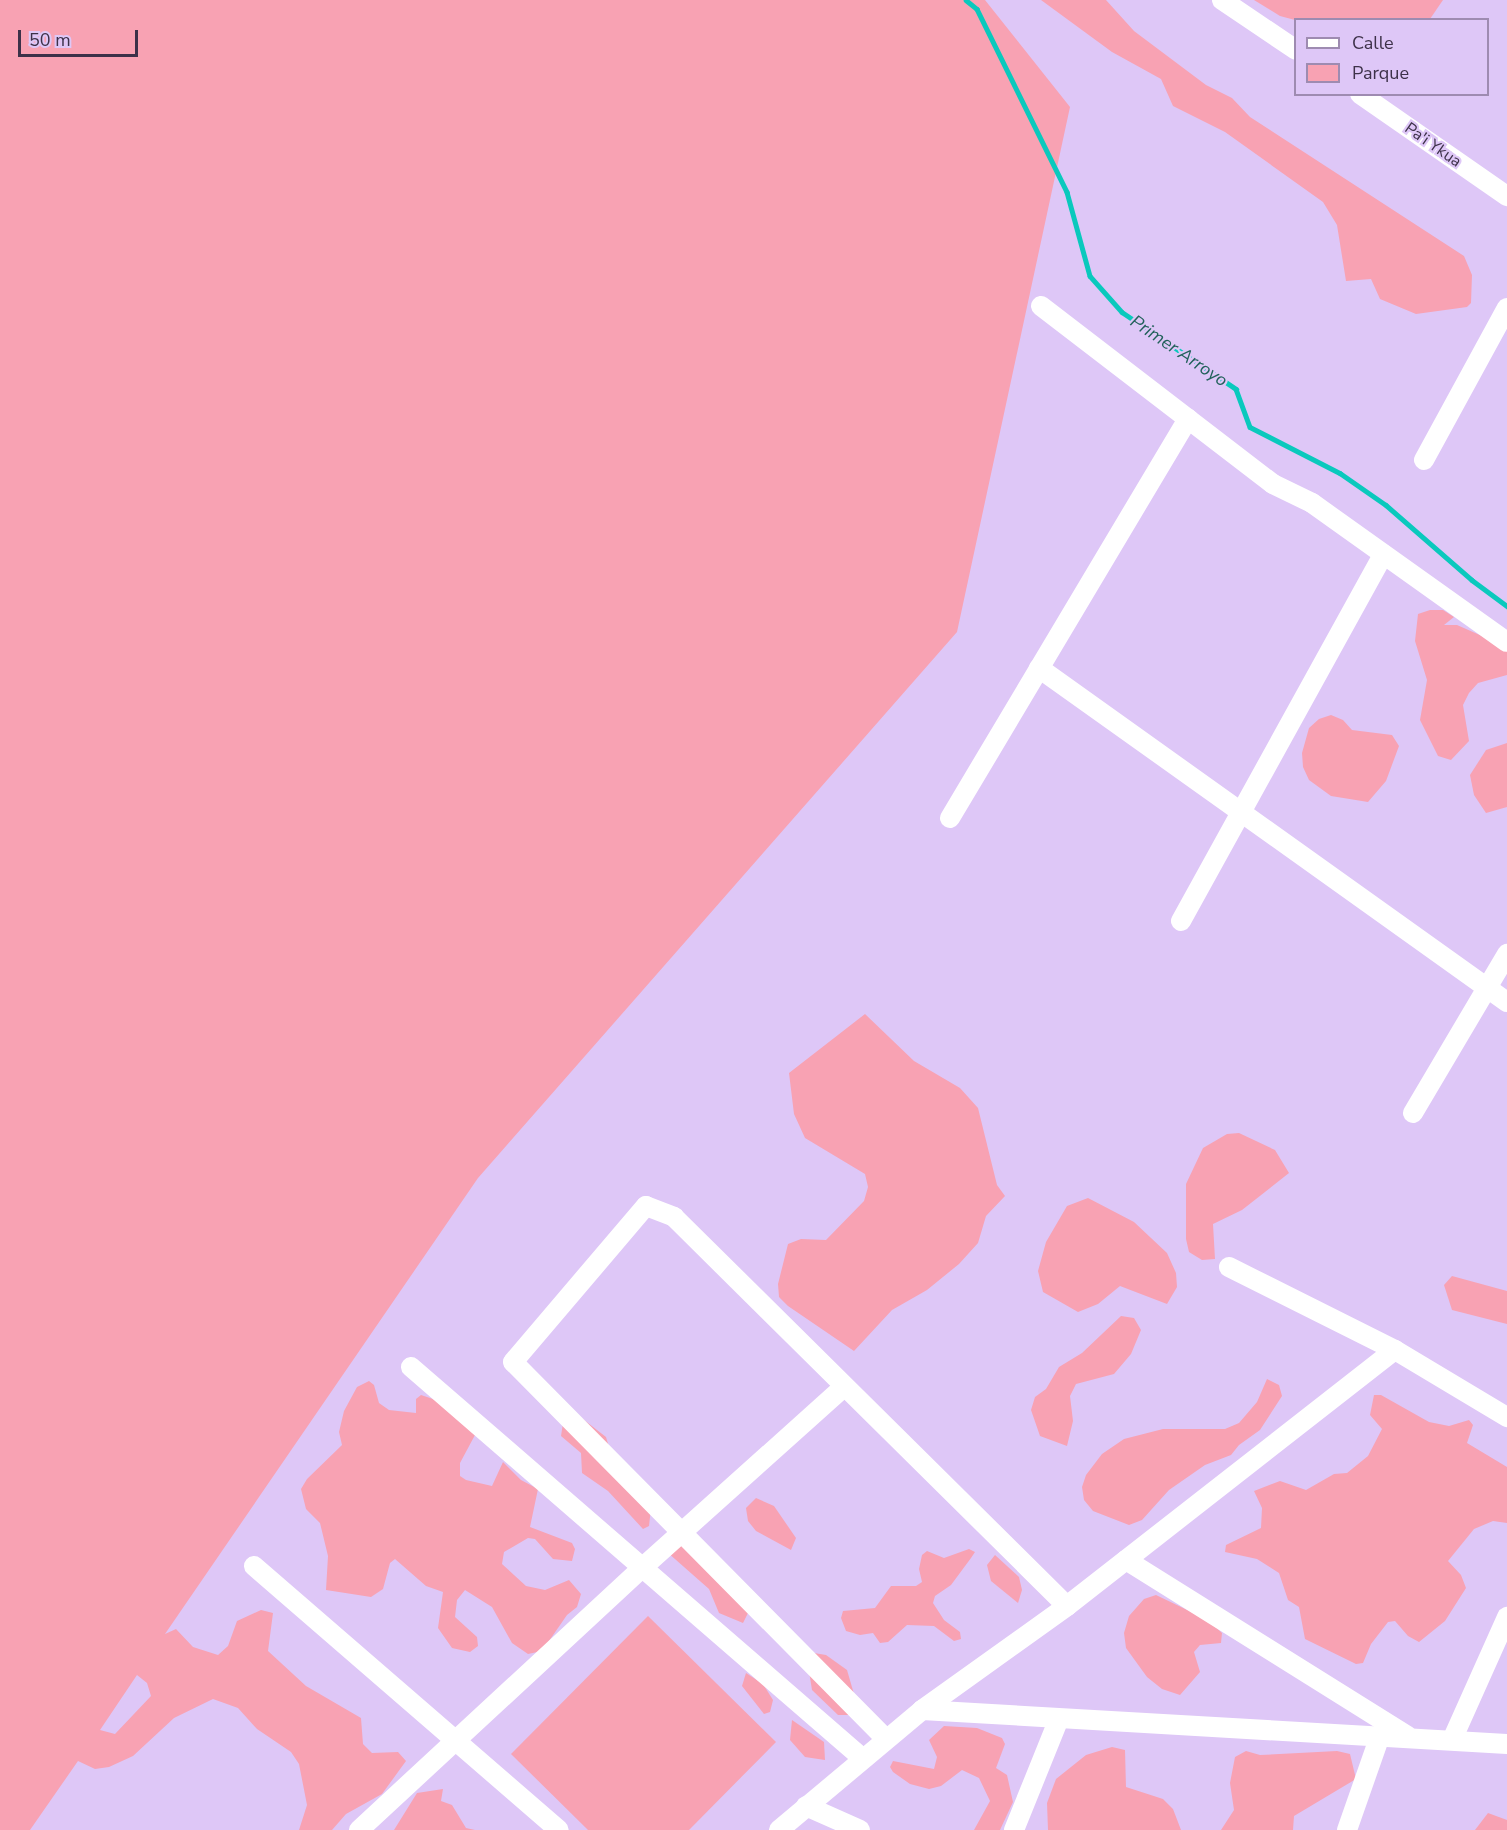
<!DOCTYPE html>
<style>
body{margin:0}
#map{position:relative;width:1507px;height:1830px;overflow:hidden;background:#dec7f7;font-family:"Nunito Sans",sans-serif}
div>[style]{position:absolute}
.green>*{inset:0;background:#f8a2b3}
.stream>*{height:4.5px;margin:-2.25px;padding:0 2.25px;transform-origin:2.25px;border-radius:2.25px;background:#0ac9bd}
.minor>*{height:20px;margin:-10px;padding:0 10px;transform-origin:10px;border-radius:10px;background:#fff}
span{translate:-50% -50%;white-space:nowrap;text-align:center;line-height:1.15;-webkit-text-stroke:4.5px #dec7f7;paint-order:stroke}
.street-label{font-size:16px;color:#3d3149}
.water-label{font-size:18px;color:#22615b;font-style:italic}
.legend{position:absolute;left:1294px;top:18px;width:195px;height:78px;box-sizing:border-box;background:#dec7f7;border:2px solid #9e8bb1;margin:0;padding:8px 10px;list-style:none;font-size:18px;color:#3d3149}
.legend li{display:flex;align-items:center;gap:12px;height:30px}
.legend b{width:30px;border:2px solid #9e8bb1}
.scale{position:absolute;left:18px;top:30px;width:120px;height:27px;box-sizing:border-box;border:3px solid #3d3149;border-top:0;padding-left:8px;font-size:18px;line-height:21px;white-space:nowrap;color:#3d3149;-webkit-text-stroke:4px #dec7f7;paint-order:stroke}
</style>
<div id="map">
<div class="green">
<i style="clip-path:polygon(evenodd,0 0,985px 0,1070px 107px,957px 632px,478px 1178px,165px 1634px,176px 1629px,193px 1647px,218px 1655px,228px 1646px,237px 1621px,261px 1610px,273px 1613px,268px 1651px,306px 1686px,361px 1718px,363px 1744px,372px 1753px,398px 1752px,406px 1761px,382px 1794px,346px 1814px,332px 1830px,299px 1830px,307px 1805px,299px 1764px,291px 1752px,257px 1729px,238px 1708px,213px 1699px,174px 1718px,133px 1756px,109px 1767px,95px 1769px,78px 1761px,30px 1830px,0 1830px,0 0,137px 1675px,147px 1683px,151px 1696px,115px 1734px,100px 1730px,137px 1675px)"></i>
<i style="clip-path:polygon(1041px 0,1106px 0,1134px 31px,1206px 85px,1232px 98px,1250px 117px,1464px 256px,1472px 275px,1471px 303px,1467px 307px,1416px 314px,1380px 299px,1371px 279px,1346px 281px,1337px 225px,1323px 202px,1225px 132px,1173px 106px,1161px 79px,1112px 52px)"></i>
<i style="clip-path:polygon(1254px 0,1443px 0,1430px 19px,1295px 20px,1280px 16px)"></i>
<i style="clip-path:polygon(1430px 610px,1443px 610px,1454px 617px,1444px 625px,1457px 625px,1507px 647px,1507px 675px,1478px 683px,1469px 693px,1463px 705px,1469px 741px,1451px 760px,1438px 756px,1420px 720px,1427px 680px,1415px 641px,1418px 614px)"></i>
<i style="clip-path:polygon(1331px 715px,1343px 720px,1352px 730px,1392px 735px,1399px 746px,1386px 781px,1368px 802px,1331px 796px,1309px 780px,1303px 767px,1302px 753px,1309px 728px,1319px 719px)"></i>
<i style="clip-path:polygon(1507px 743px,1507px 807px,1486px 813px,1474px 795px,1470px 775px,1486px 750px)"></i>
<i style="clip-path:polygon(865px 1014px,914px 1061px,960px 1088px,978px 1108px,997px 1185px,1005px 1196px,986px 1216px,978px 1243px,959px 1264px,927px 1290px,892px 1310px,854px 1351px,788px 1306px,779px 1297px,778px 1284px,788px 1244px,801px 1239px,826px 1240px,864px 1201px,868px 1187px,865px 1174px,805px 1138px,794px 1114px,789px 1073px)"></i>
<i style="clip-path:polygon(1239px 1133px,1275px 1150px,1289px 1173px,1242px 1210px,1213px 1224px,1215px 1259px,1202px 1260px,1189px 1252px,1186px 1239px,1186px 1184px,1203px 1148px,1227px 1134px)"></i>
<i style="clip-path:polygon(1088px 1198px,1134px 1222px,1167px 1253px,1176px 1273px,1177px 1287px,1167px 1304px,1120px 1286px,1098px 1304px,1078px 1312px,1043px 1292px,1038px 1271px,1046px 1242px,1067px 1206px)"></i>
<i style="clip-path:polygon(1452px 1276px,1507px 1291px,1507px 1324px,1452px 1310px,1444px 1285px)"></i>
<i style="clip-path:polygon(1121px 1316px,1134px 1318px,1141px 1330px,1131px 1354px,1114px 1374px,1076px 1384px,1070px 1396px,1073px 1421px,1067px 1446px,1040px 1436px,1031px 1410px,1035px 1397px,1046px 1389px,1059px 1367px,1082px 1353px)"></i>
<i style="clip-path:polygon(1267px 1379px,1279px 1385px,1282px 1396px,1260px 1430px,1239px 1445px,1231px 1455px,1205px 1465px,1169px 1490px,1142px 1520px,1129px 1525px,1093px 1511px,1084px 1500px,1082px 1487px,1086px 1475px,1102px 1454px,1124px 1439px,1163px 1429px,1225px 1429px,1239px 1423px,1257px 1402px)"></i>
<i style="clip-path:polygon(369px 1381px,374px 1385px,379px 1403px,389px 1410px,416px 1413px,416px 1399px,421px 1395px,436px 1400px,475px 1435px,460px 1463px,460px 1476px,466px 1480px,492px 1486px,503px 1462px,521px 1480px,538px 1489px,530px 1527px,572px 1543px,575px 1549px,572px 1561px,553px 1559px,535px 1539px,528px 1538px,504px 1552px,502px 1564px,526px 1586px,545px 1590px,569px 1580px,581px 1594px,577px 1607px,567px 1615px,542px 1651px,528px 1654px,512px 1643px,492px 1607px,465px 1590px,457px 1600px,455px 1617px,477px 1637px,478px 1646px,470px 1652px,452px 1648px,438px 1628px,443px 1592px,426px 1586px,395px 1559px,390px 1563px,383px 1589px,371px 1597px,326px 1590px,328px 1556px,320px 1523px,306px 1509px,301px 1489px,307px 1479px,342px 1445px,339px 1432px,344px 1411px,357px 1387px)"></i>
<i style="clip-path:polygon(1374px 1395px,1381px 1395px,1429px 1422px,1449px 1426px,1469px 1420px,1473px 1425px,1467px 1443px,1507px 1467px,1507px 1523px,1493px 1521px,1474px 1529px,1448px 1561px,1461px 1575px,1466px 1588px,1445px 1621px,1419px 1642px,1408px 1636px,1395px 1621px,1388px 1622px,1371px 1644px,1363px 1663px,1356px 1664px,1305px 1639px,1299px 1607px,1288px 1600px,1279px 1573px,1257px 1559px,1225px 1552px,1226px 1545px,1261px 1528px,1262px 1508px,1254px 1491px,1280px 1481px,1306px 1490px,1334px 1474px,1347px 1473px,1368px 1456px,1382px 1429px,1370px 1415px)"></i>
<i style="clip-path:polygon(579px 1416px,606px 1437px,612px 1457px,651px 1508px,649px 1526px,643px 1529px,608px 1491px,582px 1473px,581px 1453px,561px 1436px,563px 1423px)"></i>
<i style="clip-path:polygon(756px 1498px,774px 1506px,796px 1538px,791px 1550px,756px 1531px,748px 1521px,746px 1508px)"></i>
<i style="clip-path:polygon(684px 1540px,749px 1611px,743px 1623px,719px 1613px,709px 1589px,667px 1552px)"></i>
<i style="clip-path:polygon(969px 1549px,975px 1552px,971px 1558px,951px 1585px,935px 1596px,933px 1603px,944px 1620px,960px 1632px,961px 1639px,954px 1641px,934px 1626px,907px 1625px,888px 1642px,880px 1643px,873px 1633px,860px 1635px,846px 1631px,841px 1618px,843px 1611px,875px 1608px,891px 1586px,916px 1586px,922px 1582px,919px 1569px,922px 1555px,927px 1551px,944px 1558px)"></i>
<i style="clip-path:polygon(995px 1555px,1019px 1577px,1022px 1590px,1018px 1603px,991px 1581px,987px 1565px)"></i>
<i style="clip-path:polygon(1156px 1595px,1208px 1620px,1222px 1633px,1221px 1643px,1200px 1645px,1194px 1652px,1200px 1672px,1180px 1695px,1162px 1689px,1147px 1677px,1126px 1648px,1124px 1633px,1129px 1616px,1144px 1599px)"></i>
<i style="clip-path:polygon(648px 1616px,776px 1742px,689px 1830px,588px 1830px,511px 1754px)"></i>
<i style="clip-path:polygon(814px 1653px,826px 1655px,847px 1670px,856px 1701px,852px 1715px,838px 1715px,812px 1690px,809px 1671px)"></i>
<i style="clip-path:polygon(746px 1673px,763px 1684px,773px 1700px,770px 1712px,764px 1714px,742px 1686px)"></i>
<i style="clip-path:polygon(792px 1720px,824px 1742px,825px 1760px,805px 1757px,790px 1740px)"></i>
<i style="clip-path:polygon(944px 1726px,977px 1728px,1002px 1738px,1005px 1744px,996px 1768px,1007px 1775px,1013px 1802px,1000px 1830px,974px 1830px,990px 1801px,979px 1778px,962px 1770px,941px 1786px,929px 1789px,910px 1784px,893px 1772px,890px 1767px,893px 1761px,934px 1769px,937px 1757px,929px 1740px)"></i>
<i style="clip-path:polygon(1112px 1747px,1125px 1750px,1126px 1787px,1163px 1799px,1173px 1809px,1181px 1830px,1048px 1830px,1047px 1803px,1056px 1779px,1086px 1755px)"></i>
<i style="clip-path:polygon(1246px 1751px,1260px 1755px,1337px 1751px,1350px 1754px,1356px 1779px,1294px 1816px,1293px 1830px,1221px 1830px,1234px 1810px,1230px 1783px,1235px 1757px)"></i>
<i style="clip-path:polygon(443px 1789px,441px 1801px,452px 1805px,466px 1828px,475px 1830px,394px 1830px,417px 1793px)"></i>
<i style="clip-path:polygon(1488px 1813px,1507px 1820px,1507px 1830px,1475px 1830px)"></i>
</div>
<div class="stream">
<i style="left:966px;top:0;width:14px;rotate:39deg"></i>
<i style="left:977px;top:9px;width:204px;rotate:63.8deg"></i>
<i style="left:1067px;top:192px;width:87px;rotate:74.7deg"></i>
<i style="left:1090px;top:276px;width:48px;rotate:48.4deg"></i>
<i style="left:1122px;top:312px;width:138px;rotate:34deg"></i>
<i style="left:1236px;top:389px;width:40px;rotate:69.8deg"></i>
<i style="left:1250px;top:427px;width:101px;rotate:27.1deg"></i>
<i style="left:1340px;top:473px;width:56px;rotate:34.8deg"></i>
<i style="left:1386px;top:505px;width:114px;rotate:41.1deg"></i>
<i style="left:1472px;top:580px;width:44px;rotate:36.6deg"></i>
</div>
<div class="minor">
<i style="left:1222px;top:0;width:89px;rotate:34deg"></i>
<i style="left:1360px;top:94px;width:179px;rotate:34.8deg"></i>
<i style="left:1041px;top:306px;width:292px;rotate:37.5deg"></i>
<i style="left:1273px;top:484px;width:43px;rotate:26deg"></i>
<i style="left:1312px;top:503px;width:239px;rotate:35.5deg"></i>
<i style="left:1424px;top:460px;width:173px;rotate:-61.4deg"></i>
<i style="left:1039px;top:668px;width:575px;rotate:35.51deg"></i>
<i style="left:950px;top:818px;width:465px;rotate:-59.2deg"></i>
<i style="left:1181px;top:921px;width:419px;rotate:-61.1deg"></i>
<i style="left:1413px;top:1113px;width:185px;rotate:-59.4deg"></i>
<i style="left:1229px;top:1267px;width:186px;rotate:26.6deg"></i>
<i style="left:1395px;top:1350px;width:131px;rotate:30.9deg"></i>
<i style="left:411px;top:1367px;width:597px;rotate:40.92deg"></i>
<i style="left:1126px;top:1560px;width:332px;rotate:32deg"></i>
<i style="left:254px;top:1566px;width:403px;rotate:40.9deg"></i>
<i style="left:922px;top:1710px;width:586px;rotate:3.33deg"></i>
<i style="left:886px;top:1739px;width:530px;rotate:-134.69deg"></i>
<i style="left:513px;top:1362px;width:205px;rotate:-49.6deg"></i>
<i style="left:646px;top:1206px;width:30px;rotate:21deg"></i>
<i style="left:674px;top:1217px;width:553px;rotate:44.71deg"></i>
<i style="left:1452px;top:1740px;width:135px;rotate:-65.9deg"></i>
<i style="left:806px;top:1806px;width:59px;rotate:24deg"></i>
<i style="left:359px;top:1830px;width:386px;rotate:-42.8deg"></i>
<i style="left:642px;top:1568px;width:271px;rotate:-41.9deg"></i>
<i style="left:779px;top:1830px;width:187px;rotate:-40deg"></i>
<i style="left:922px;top:1710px;width:178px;rotate:-35.6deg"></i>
<i style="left:1067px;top:1606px;width:416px;rotate:-38deg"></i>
<i style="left:1014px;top:1830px;width:118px;rotate:-68deg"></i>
<i style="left:1347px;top:1830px;width:100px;rotate:-70.7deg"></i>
</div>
<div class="street-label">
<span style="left:1433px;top:145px;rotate:35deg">Pa'i Ykua</span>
</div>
<div class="water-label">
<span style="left:1179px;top:351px;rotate:34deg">Primer Arroyo</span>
</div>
<ul class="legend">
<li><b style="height:8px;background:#fff"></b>Calle</li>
<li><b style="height:16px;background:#f8a2b3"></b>Parque</li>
</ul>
<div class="scale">50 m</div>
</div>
